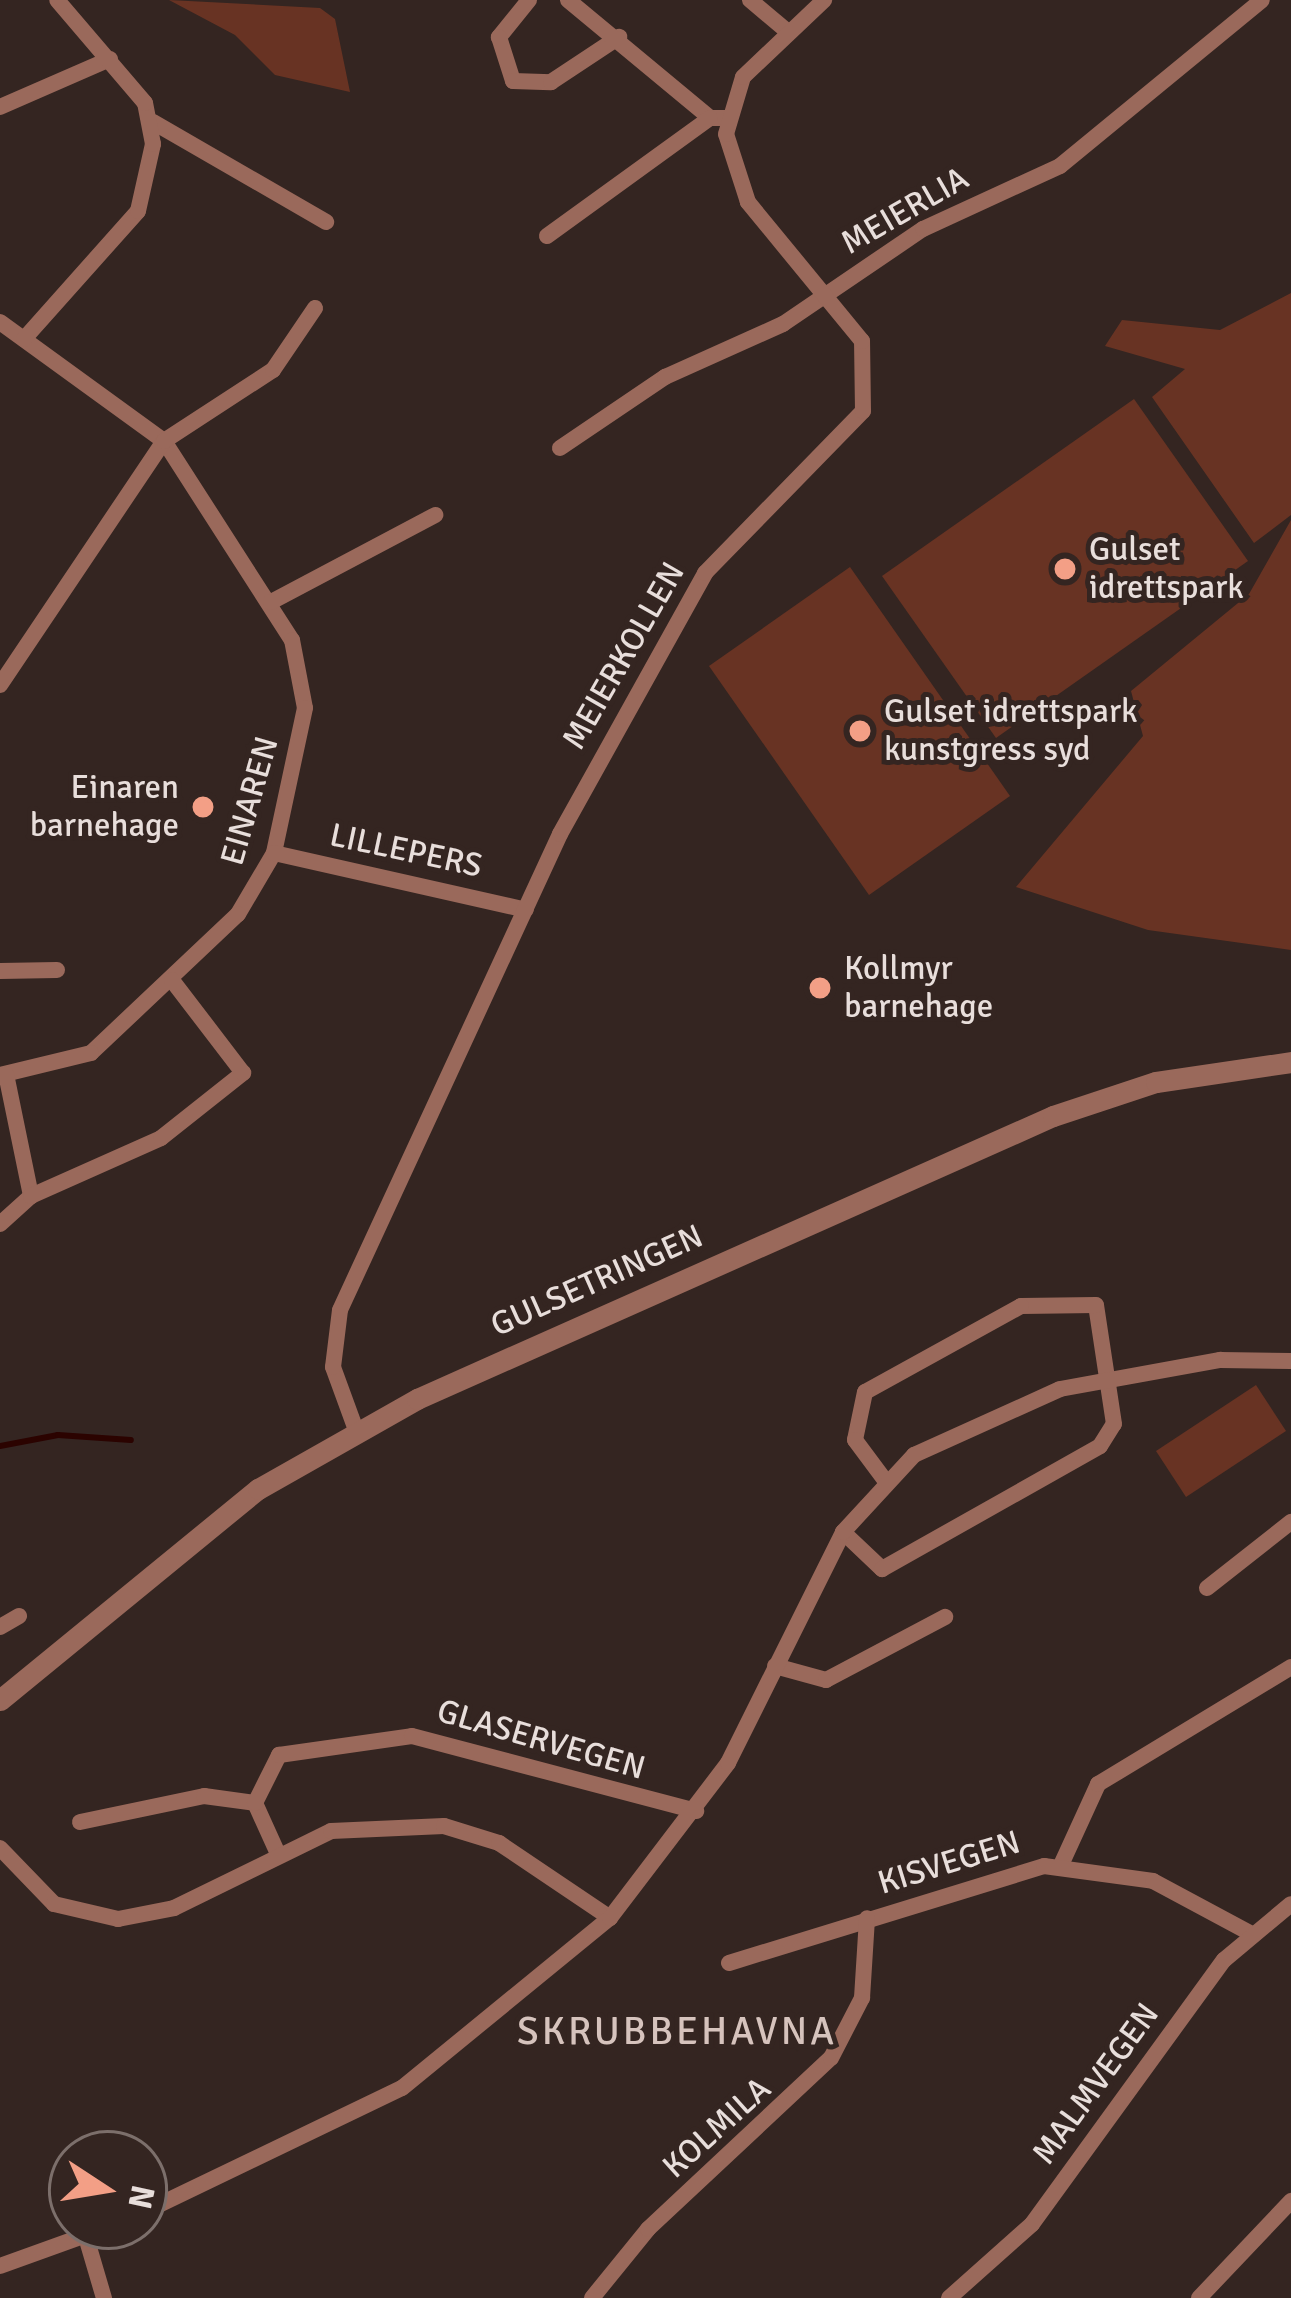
<!DOCTYPE html>
<style>
body{margin:0}
#map{position:relative;width:1291px;height:2298px;overflow:hidden;background:#342521;font-family:Signika,sans-serif}
div>[style]{position:absolute}
.green>*{inset:0;background:#683323}
.stream>*{height:6px;margin:-3px;padding:0 3px;transform-origin:3px;border-radius:3px;background:#2b0300}
.minor>*{height:16px;margin:-8px;padding:0 8px;transform-origin:8px;border-radius:8px;background:#9a695b}
.tertiary>*{height:21px;margin:-10.5px;padding:0 10.5px;transform-origin:10.5px;border-radius:10.5px;background:#9a695b}
.dots>*{width:33px;height:33px;translate:-50% -50%;box-sizing:border-box;border:6px solid #342521;border-radius:50%}
span{translate:-50% -50%;white-space:nowrap;text-align:center;line-height:1.15;-webkit-text-stroke:10px #342521;paint-order:stroke}
.street-label{font-size:33px;color:#e8dedb}
.poi-label{font-size:33px;color:#e8dedb}
.left{translate:0 -50%;text-align:left}
.right{translate:-100% -50%;text-align:right}
.quarter-label{font-size:39px;color:#d6c3bd;letter-spacing:3px}
.north{position:absolute;left:48px;top:2130px;width:120px;height:120px;box-sizing:border-box;background:#342521;border:3px solid #7c6f6b;border-radius:50%;rotate:102deg;font-size:33px;font-weight:700;line-height:48px;text-align:center;color:#e8dedb}
.north::after{content:'';display:block;margin:auto;width:42px;height:54px;background:#f39f86;clip-path:polygon(50% 0,100% 100%,50% 72%,0 100%)}
</style>
<div id="map">
<div class="green">
<i style="clip-path:polygon(169px 0,320px 8px,335px 19px,350px 92px,275px 75px,235px 35px)"></i>
<i style="clip-path:polygon(1291px 293px,1291px 515px,1254px 543px,1152px 397px,1185px 369px,1105px 346px,1122px 320px,1220px 330px)"></i>
<i style="clip-path:polygon(1134px 399px,1248px 561px,996px 738px,882px 576px)"></i>
<i style="clip-path:polygon(1291px 520px,1291px 950px,1148px 930px,1016px 887px,1143px 736px,1131px 691px,1249px 594px)"></i>
<i style="clip-path:polygon(850px 567px,1010px 796px,869px 895px,709px 666px)"></i>
<i style="clip-path:polygon(1256px 1385px,1286px 1431px,1186px 1497px,1156px 1451px)"></i>
</div>
<div class="stream">
<i style="left:0;top:1446px;width:59px;rotate:-10.7deg"></i>
<i style="left:58px;top:1435px;width:73px;rotate:3.9deg"></i>
</div>
<div class="minor">
<i style="left:529px;top:0;width:48px;rotate:129deg"></i>
<i style="left:499px;top:37px;width:46px;rotate:72.3deg"></i>
<i style="left:513px;top:81px;width:38px;rotate:2deg"></i>
<i style="left:551px;top:82px;width:82px;rotate:-33.5deg"></i>
<i style="left:568px;top:0;width:185px;rotate:39.7deg"></i>
<i style="left:710px;top:118px;width:17px"></i>
<i style="left:750px;top:0;width:50px;rotate:40.1deg"></i>
<i style="left:0;top:107px;width:120px;rotate:-23.6deg"></i>
<i style="left:153px;top:122px;width:200px;rotate:30deg"></i>
<i style="left:547px;top:236px;width:201px;rotate:-35.9deg"></i>
<i style="left:0;top:322px;width:203px;rotate:36deg"></i>
<i style="left:164px;top:441px;width:237px;rotate:57.3deg"></i>
<i style="left:292px;top:640px;width:69px;rotate:79.2deg"></i>
<i style="left:305px;top:708px;width:148px;rotate:102.1deg"></i>
<i style="left:274px;top:853px;width:71px;rotate:120.5deg"></i>
<i style="left:238px;top:914px;width:202px;rotate:136.6deg"></i>
<i style="left:91px;top:1053px;width:94px;rotate:166.4deg"></i>
<i style="left:24px;top:339px;width:171px;rotate:-48.3deg"></i>
<i style="left:138px;top:211px;width:69px;rotate:-77.4deg"></i>
<i style="left:153px;top:144px;width:42px;rotate:-101deg"></i>
<i style="left:145px;top:103px;width:135px;rotate:-130.5deg"></i>
<i style="left:560px;top:448px;width:127px;rotate:-34.1deg"></i>
<i style="left:665px;top:377px;width:129px;rotate:-24.2deg"></i>
<i style="left:783px;top:324px;width:169px;rotate:-34.2deg"></i>
<i style="left:923px;top:229px;width:151px;rotate:-24.7deg"></i>
<i style="left:1060px;top:166px;width:261px;rotate:-39.4deg"></i>
<i style="left:271px;top:602px;width:186px;rotate:-27.9deg"></i>
<i style="left:0;top:685px;width:294px;rotate:-56.1deg"></i>
<i style="left:164px;top:441px;width:130px;rotate:-33.1deg"></i>
<i style="left:273px;top:370px;width:75px;rotate:-55.9deg"></i>
<i style="left:274px;top:853px;width:258px;rotate:12.7deg"></i>
<i style="left:0;top:971px;width:57px;rotate:-1deg"></i>
<i style="left:6px;top:1074px;width:125px;rotate:78.4deg"></i>
<i style="left:0;top:1224px;width:42px;rotate:-42.1deg"></i>
<i style="left:31px;top:1196px;width:142px;rotate:-24deg"></i>
<i style="left:161px;top:1138px;width:105px;rotate:-38.4deg"></i>
<i style="left:243px;top:1073px;width:117px;rotate:-127.4deg"></i>
<i style="left:356px;top:1430px;width:67px;rotate:-110.1deg"></i>
<i style="left:333px;top:1367px;width:57px;rotate:-83deg"></i>
<i style="left:340px;top:1310px;width:524px;rotate:-65.19deg"></i>
<i style="left:560px;top:834px;width:299px;rotate:-60.9deg"></i>
<i style="left:705px;top:573px;width:226px;rotate:-45.7deg"></i>
<i style="left:863px;top:411px;width:70px;rotate:-90.8deg"></i>
<i style="left:862px;top:341px;width:180px;rotate:-129.4deg"></i>
<i style="left:748px;top:202px;width:71px;rotate:-107.9deg"></i>
<i style="left:726px;top:134px;width:59px;rotate:-73.4deg"></i>
<i style="left:743px;top:77px;width:112px;rotate:-43.5deg"></i>
<i style="left:843px;top:1532px;width:54px;rotate:43.5deg"></i>
<i style="left:882px;top:1569px;width:250px;rotate:-29.4deg"></i>
<i style="left:1100px;top:1446px;width:26px;rotate:-58deg"></i>
<i style="left:1114px;top:1424px;width:120px;rotate:-98.6deg"></i>
<i style="left:1096px;top:1305px;width:75px;rotate:179.2deg"></i>
<i style="left:1021px;top:1306px;width:178px;rotate:151.1deg"></i>
<i style="left:865px;top:1392px;width:49px;rotate:101.8deg"></i>
<i style="left:855px;top:1440px;width:49px;rotate:53.4deg"></i>
<i style="left:1207px;top:1588px;width:107px;rotate:-38.2deg"></i>
<i style="left:0;top:1627px;width:22px;rotate:-30deg"></i>
<i style="left:775px;top:1666px;width:53px;rotate:15.4deg"></i>
<i style="left:826px;top:1680px;width:135px;rotate:-27.9deg"></i>
<i style="left:255px;top:1803px;width:56px;rotate:65.7deg"></i>
<i style="left:80px;top:1822px;width:127px;rotate:-11.8deg"></i>
<i style="left:204px;top:1796px;width:51px;rotate:7.8deg"></i>
<i style="left:255px;top:1803px;width:54px;rotate:-63.4deg"></i>
<i style="left:279px;top:1755px;width:134px;rotate:-8.1deg"></i>
<i style="left:412px;top:1736px;width:294px;rotate:14.8deg"></i>
<i style="left:0;top:1848px;width:78px;rotate:46deg"></i>
<i style="left:54px;top:1904px;width:66px;rotate:13.2deg"></i>
<i style="left:118px;top:1919px;width:57px;rotate:-11.1deg"></i>
<i style="left:174px;top:1908px;width:175px;rotate:-26.1deg"></i>
<i style="left:331px;top:1831px;width:113px;rotate:-2.5deg"></i>
<i style="left:444px;top:1826px;width:58px;rotate:17.2deg"></i>
<i style="left:499px;top:1843px;width:134px;rotate:34deg"></i>
<i style="left:1061px;top:1865px;width:89px;rotate:-65.4deg"></i>
<i style="left:1098px;top:1784px;width:226px;rotate:-31.2deg"></i>
<i style="left:729px;top:1963px;width:330px;rotate:-17.1deg"></i>
<i style="left:1044px;top:1866px;width:110px;rotate:7.8deg"></i>
<i style="left:1153px;top:1881px;width:110px;rotate:28.2deg"></i>
<i style="left:144px;top:2212px;width:286px;rotate:-25.7deg"></i>
<i style="left:402px;top:2088px;width:269px;rotate:-39.3deg"></i>
<i style="left:610px;top:1918px;width:195px;rotate:-52.7deg"></i>
<i style="left:728px;top:1763px;width:258px;rotate:-63.5deg"></i>
<i style="left:843px;top:1532px;width:105px;rotate:-47.3deg"></i>
<i style="left:914px;top:1455px;width:160px;rotate:-24.3deg"></i>
<i style="left:1060px;top:1389px;width:163px;rotate:-10.3deg"></i>
<i style="left:1220px;top:1360px;width:71px;rotate:0.8deg"></i>
<i style="left:86px;top:2237px;width:64px;rotate:73.6deg"></i>
<i style="left:0;top:2266px;width:118px;rotate:-19.8deg"></i>
<i style="left:592px;top:2298px;width:89px;rotate:-50.9deg"></i>
<i style="left:648px;top:2229px;width:250px;rotate:-43.1deg"></i>
<i style="left:831px;top:2058px;width:68px;rotate:-62.7deg"></i>
<i style="left:862px;top:1998px;width:80px;rotate:-86.4deg"></i>
<i style="left:949px;top:2298px;width:111px;rotate:-41.7deg"></i>
<i style="left:1032px;top:2224px;width:326px;rotate:-54deg"></i>
<i style="left:1224px;top:1960px;width:87px;rotate:-39.9deg"></i>
<i style="left:1199px;top:2298px;width:134px;rotate:-46.5deg"></i>
</div>
<div class="tertiary">
<i style="left:0;top:1700px;width:333px;rotate:-39.3deg"></i>
<i style="left:258px;top:1489px;width:183px;rotate:-29.5deg"></i>
<i style="left:417px;top:1399px;width:696px;rotate:-23.99deg"></i>
<i style="left:1053px;top:1116px;width:108px;rotate:-18.3deg"></i>
<i style="left:1156px;top:1082px;width:136px;rotate:-8.4deg"></i>
</div>
<div class="dots">
<i style="left:1065px;top:569px;background:#f39f86"></i>
<i style="left:860px;top:731px;background:#f39f86"></i>
<i style="left:203px;top:807px;background:#f39f86"></i>
<i style="left:820px;top:988px;background:#f39f86"></i>
</div>
<div class="street-label">
<span style="left:905px;top:211px;rotate:-30deg">MEIERLIA</span>
<span style="left:624px;top:656px;rotate:-60deg">MEIERKOLLEN</span>
<span style="left:250px;top:801px;rotate:-74deg">EINAREN</span>
<span style="left:406px;top:851px;rotate:12deg">LILLEPERS</span>
<span style="left:597px;top:1281px;rotate:-24deg">GULSETRINGEN</span>
<span style="left:541px;top:1740px;rotate:16deg">GLASERVEGEN</span>
<span style="left:949px;top:1863px;rotate:-17deg">KISVEGEN</span>
<span style="left:1096px;top:2084px;rotate:-54deg">MALMVEGEN</span>
<span style="left:717px;top:2128px;rotate:-42deg">KOLMILA</span>
</div>
<div class="poi-label">
<span class="left" style="left:1089px;top:569px">Gulset<br>idrettspark</span>
<span class="left" style="left:884px;top:731px">Gulset idrettspark<br>kunstgress syd</span>
<span class="right" style="left:179px;top:807px">Einaren<br>barnehage</span>
<span class="left" style="left:844px;top:988px">Kollmyr<br>barnehage</span>
</div>
<div class="quarter-label">
<span style="left:677px;top:2031px">SKRUBBEHAVNA</span>
</div>
<div class="north">N</div>
</div>
